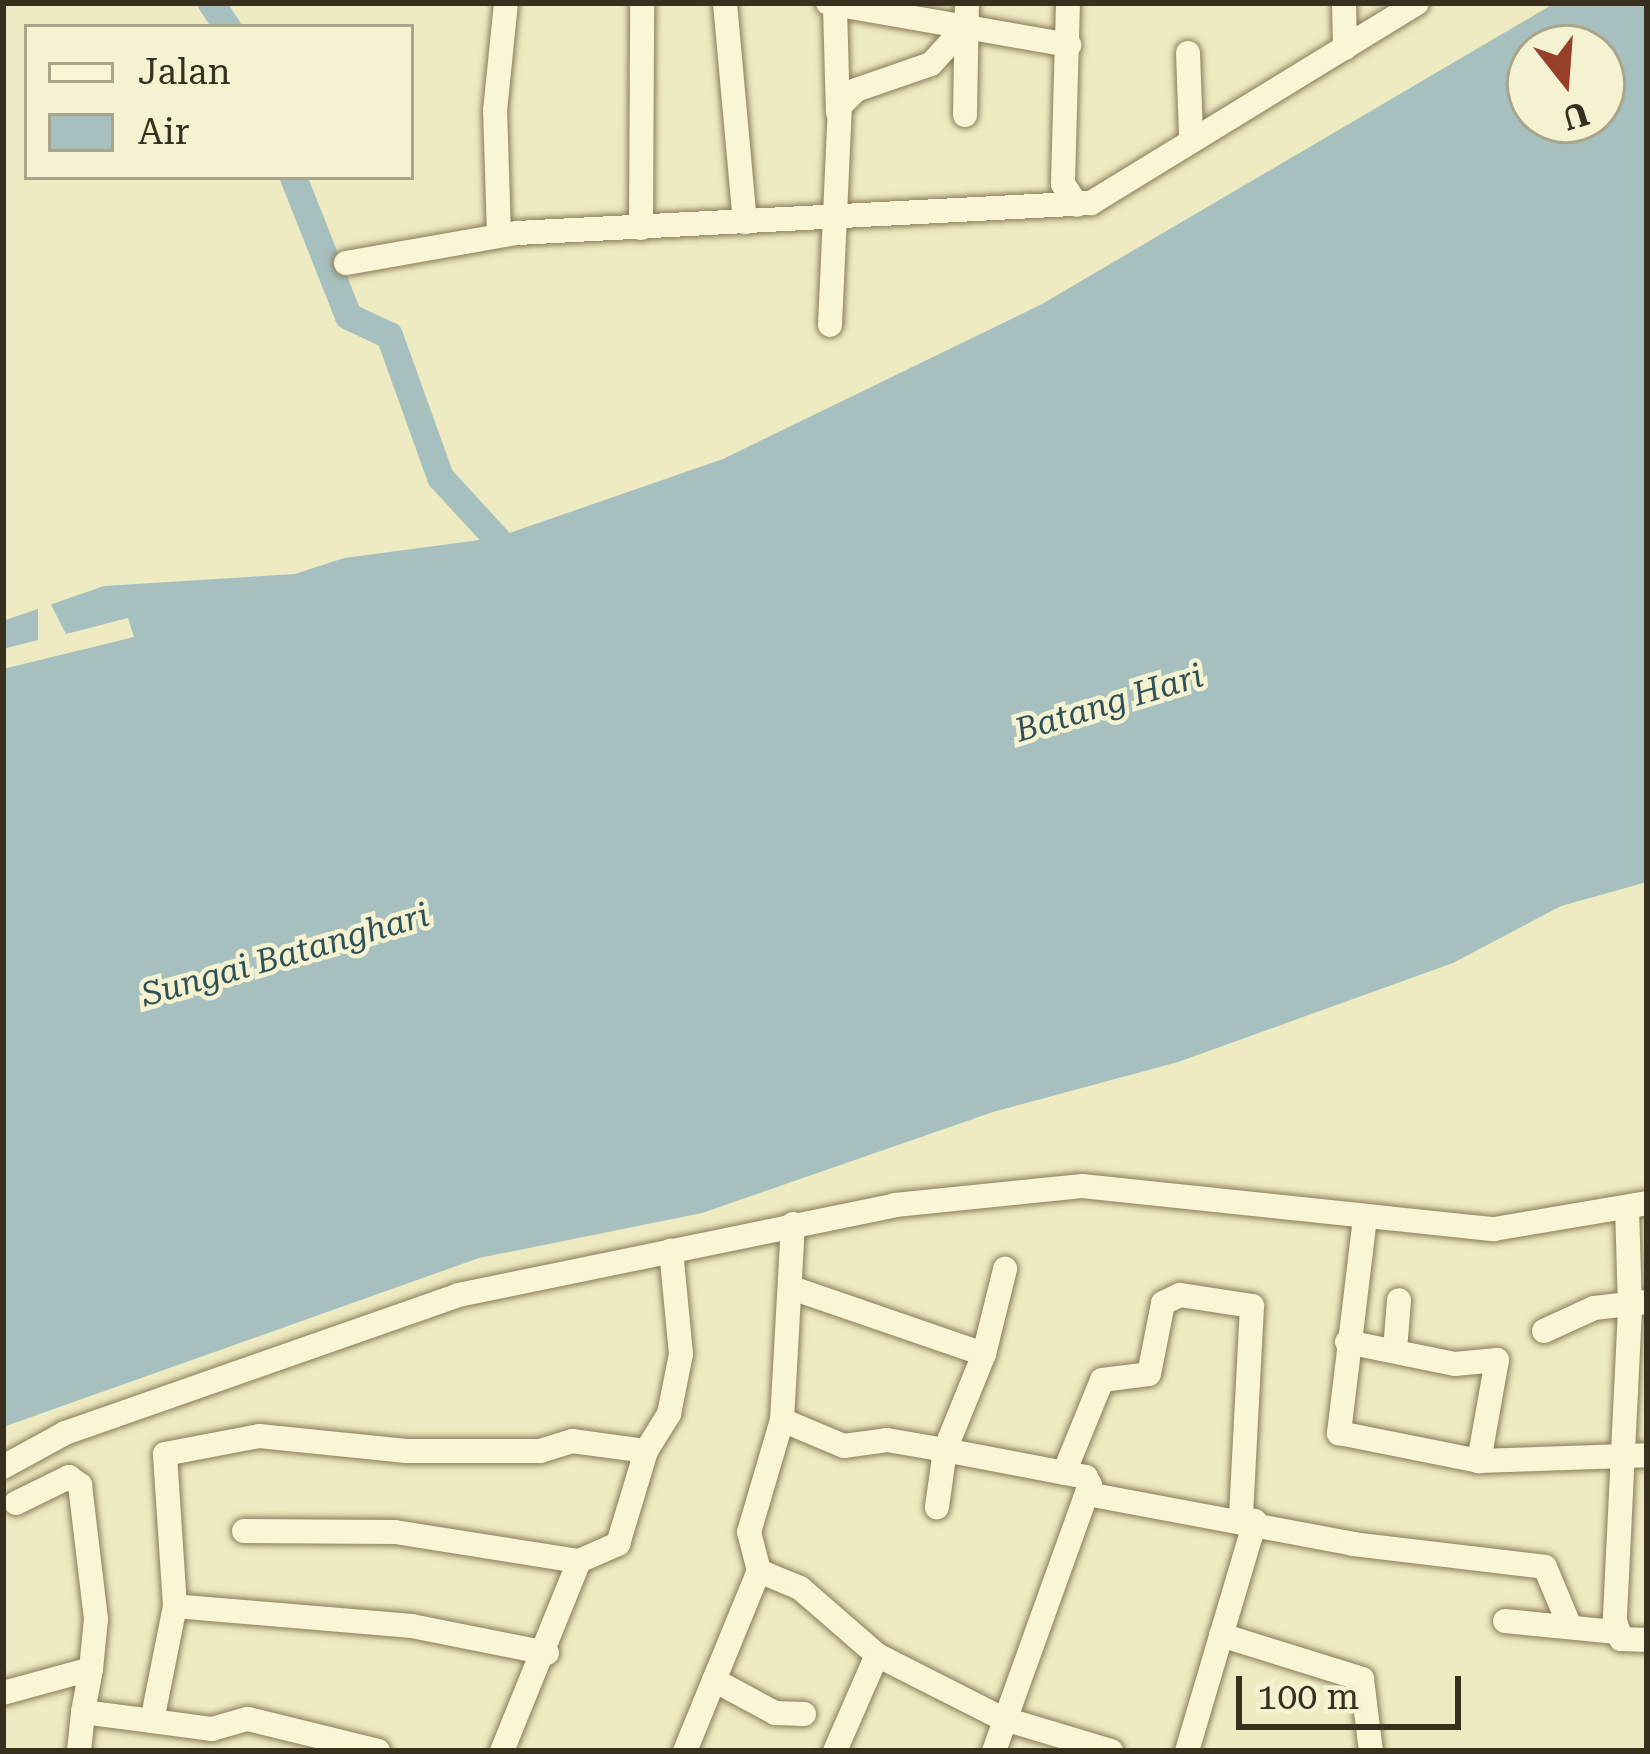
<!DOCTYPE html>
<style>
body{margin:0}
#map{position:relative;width:1650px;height:1754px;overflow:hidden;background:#eeeac2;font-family:"Roboto Serif",serif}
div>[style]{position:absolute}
.water>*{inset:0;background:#a5c0be}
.pier>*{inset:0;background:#eeeac2}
.river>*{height:27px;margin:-13.5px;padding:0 13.5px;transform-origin:13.5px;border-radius:13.5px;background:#a5c0be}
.roads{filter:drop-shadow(0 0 3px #887b59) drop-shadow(0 0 3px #887b59)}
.minor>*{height:24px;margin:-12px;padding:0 12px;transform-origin:12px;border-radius:12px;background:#f9f5d5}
span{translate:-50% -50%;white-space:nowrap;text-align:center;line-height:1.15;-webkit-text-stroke:9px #f5f2d2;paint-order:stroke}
.water-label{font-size:33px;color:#2d5157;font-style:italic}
.frame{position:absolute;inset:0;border:6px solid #382f1e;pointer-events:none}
.legend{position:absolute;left:24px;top:24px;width:390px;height:156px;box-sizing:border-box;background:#f5f2d2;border:3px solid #a9a48a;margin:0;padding:15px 21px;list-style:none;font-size:36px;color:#382f1e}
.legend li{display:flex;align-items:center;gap:24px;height:60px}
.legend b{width:60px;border:3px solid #a9a48a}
.north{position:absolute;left:1506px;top:24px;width:120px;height:120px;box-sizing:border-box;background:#f5f2d2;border:3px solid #a9a48a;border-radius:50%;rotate:163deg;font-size:33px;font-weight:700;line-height:48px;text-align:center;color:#382f1e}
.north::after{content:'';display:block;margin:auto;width:42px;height:54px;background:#973f29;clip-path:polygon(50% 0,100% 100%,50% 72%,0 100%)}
.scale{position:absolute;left:1236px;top:1676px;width:225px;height:54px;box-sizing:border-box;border:6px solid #382f1e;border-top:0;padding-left:15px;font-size:36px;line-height:42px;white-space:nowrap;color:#382f1e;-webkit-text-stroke:9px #f5f2d2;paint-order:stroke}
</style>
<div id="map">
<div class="water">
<i style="clip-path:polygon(evenodd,1555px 3px,1647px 3px,1647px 882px,1561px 906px,1453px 963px,1178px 1062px,993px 1112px,702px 1213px,479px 1258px,3px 1427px,3px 621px,104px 586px,295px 574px,344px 558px,495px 538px,723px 459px,1042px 304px,1555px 3px,1530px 48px,1602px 48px,1602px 120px,1530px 120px,1530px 48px)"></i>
</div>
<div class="pier">
<i style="clip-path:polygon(47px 597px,66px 634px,128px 618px,134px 637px,3px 669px,3px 649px,38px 640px,38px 599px)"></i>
</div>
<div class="river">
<i style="left:211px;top:3px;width:29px;rotate:56deg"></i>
<i style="left:293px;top:177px;width:149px;rotate:68.4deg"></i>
<i style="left:348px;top:316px;width:45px;rotate:24.9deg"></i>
<i style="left:389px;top:335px;width:151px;rotate:70.2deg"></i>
<i style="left:440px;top:477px;width:118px;rotate:47.4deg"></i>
</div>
<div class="roads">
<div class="minor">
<i style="left:725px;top:3px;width:220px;rotate:84.8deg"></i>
<i style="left:828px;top:3px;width:245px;rotate:9.9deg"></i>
<i style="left:1068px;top:3px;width:181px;rotate:91.6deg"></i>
<i style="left:1063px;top:184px;width:25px;rotate:56deg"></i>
<i style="left:1344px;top:3px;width:45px;rotate:88.7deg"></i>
<i style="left:835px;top:7px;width:105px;rotate:88.4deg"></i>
<i style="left:1188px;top:53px;width:82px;rotate:87.9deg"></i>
<i style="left:965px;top:115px;width:112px;rotate:-89deg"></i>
<i style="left:641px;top:228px;width:225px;rotate:-89.7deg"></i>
<i style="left:499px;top:235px;width:124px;rotate:-91.8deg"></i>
<i style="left:495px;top:111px;width:109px;rotate:-84.2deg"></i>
<i style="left:346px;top:263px;width:174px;rotate:-10deg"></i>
<i style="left:517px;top:233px;width:575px;rotate:-2.99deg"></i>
<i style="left:1091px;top:203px;width:382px;rotate:-31.5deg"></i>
<i style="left:830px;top:325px;width:219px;rotate:-87.4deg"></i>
<i style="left:840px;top:106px;width:23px;rotate:-45deg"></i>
<i style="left:856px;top:90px;width:79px;rotate:-19.1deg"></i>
<i style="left:931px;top:64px;width:46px;rotate:-47.6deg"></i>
<i style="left:1627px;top:1207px;width:102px;rotate:88.3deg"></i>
<i style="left:1630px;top:1309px;width:312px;rotate:92.8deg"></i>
<i style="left:1615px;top:1621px;width:19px;rotate:72deg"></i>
<i style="left:1621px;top:1639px;width:26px;rotate:2deg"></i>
<i style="left:1365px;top:1218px;width:217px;rotate:96.9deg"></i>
<i style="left:1339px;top:1433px;width:143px;rotate:11.3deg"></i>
<i style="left:1479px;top:1461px;width:168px;rotate:-2deg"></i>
<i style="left:793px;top:1224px;width:196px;rotate:93.2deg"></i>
<i style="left:782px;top:1420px;width:117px;rotate:106.4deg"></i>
<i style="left:749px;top:1532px;width:40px;rotate:75.6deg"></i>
<i style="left:759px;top:1571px;width:44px;rotate:22.5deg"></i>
<i style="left:800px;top:1588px;width:102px;rotate:41deg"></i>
<i style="left:877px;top:1655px;width:139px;rotate:26.9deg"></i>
<i style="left:1001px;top:1718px;width:115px;rotate:16.7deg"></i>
<i style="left:792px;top:1288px;width:203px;rotate:19deg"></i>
<i style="left:1544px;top:1331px;width:55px;rotate:-24.7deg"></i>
<i style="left:1594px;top:1308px;width:53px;rotate:-6.5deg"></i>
<i style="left:1347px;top:1342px;width:110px;rotate:11.5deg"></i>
<i style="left:1455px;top:1364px;width:42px;rotate:-5.4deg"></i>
<i style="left:1497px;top:1360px;width:103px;rotate:100.1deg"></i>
<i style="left:1395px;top:1350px;width:50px;rotate:-85.4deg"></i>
<i style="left:782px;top:1420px;width:67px;rotate:22.8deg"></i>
<i style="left:844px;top:1446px;width:43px;rotate:-7.9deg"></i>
<i style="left:887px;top:1440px;width:59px;rotate:9.8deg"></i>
<i style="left:945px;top:1450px;width:58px;rotate:98deg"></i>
<i style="left:3px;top:1467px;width:71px;rotate:-28.7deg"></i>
<i style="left:65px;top:1433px;width:417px;rotate:-19.3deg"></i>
<i style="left:458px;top:1295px;width:446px;rotate:-11.6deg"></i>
<i style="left:895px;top:1205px;width:188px;rotate:-5.8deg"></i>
<i style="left:1082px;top:1186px;width:414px;rotate:6deg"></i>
<i style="left:1494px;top:1229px;width:155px;rotate:-9.6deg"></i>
<i style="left:1064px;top:1473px;width:100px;rotate:-67.8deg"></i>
<i style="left:1102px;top:1380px;width:47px;rotate:-7.3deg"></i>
<i style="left:1149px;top:1374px;width:72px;rotate:-78.8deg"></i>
<i style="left:1163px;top:1303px;width:19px;rotate:-25deg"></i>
<i style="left:1180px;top:1295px;width:73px;rotate:8.7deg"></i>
<i style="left:1252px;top:1306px;width:212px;rotate:93deg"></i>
<i style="left:1087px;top:1494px;width:271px;rotate:10.6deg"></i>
<i style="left:1353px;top:1544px;width:193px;rotate:6.8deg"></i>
<i style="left:1545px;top:1567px;width:60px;rotate:67.3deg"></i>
<i style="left:16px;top:1503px;width:59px;rotate:-26.1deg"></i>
<i style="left:69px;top:1477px;width:14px;rotate:36deg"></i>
<i style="left:80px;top:1485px;width:135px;rotate:83.2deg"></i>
<i style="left:96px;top:1619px;width:50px;rotate:95.7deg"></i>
<i style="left:244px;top:1531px;width:151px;rotate:0.4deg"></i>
<i style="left:395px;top:1532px;width:186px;rotate:9deg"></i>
<i style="left:175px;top:1606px;width:117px;rotate:101.3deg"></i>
<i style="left:152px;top:1721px;width:61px;rotate:7.6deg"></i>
<i style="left:212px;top:1729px;width:37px;rotate:-16deg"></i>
<i style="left:248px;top:1719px;width:134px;rotate:13.8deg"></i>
<i style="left:1505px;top:1621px;width:112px;rotate:5.7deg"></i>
<i style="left:1221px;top:1635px;width:148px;rotate:17.3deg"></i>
<i style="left:1362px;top:1679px;width:73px;rotate:82.9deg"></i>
<i style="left:547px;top:1653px;width:138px;rotate:-168.7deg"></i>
<i style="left:412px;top:1626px;width:238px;rotate:-175.2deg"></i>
<i style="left:175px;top:1606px;width:152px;rotate:-93.8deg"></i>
<i style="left:165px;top:1454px;width:96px;rotate:-10.8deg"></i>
<i style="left:259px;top:1436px;width:148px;rotate:5.8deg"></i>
<i style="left:406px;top:1451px;width:134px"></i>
<i style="left:540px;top:1451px;width:34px;rotate:-17deg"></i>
<i style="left:572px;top:1441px;width:75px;rotate:7.7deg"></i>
<i style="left:714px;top:1680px;width:69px;rotate:28.4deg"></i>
<i style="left:775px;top:1713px;width:29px;rotate:2deg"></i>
<i style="left:3px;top:1693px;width:91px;rotate:-15.3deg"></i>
<i style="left:91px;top:1669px;width:44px;rotate:100.5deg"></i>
<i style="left:83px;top:1712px;width:70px;rotate:7.4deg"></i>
<i style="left:79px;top:1751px;width:39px;rotate:-84deg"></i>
<i style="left:502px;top:1751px;width:205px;rotate:-67.9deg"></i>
<i style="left:579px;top:1561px;width:43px;rotate:-23.6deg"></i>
<i style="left:618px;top:1544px;width:97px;rotate:-73.2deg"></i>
<i style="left:646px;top:1451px;width:44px;rotate:-58.1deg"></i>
<i style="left:669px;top:1414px;width:61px;rotate:-78.7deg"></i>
<i style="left:681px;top:1354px;width:104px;rotate:-95.5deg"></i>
<i style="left:685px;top:1751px;width:195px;rotate:-67.7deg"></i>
<i style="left:835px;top:1751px;width:105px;rotate:-66.4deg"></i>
<i style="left:994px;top:1751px;width:283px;rotate:-70.2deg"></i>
<i style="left:1090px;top:1485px;width:9px;rotate:-117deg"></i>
<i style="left:1086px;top:1477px;width:144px;rotate:-169.2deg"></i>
<i style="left:945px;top:1450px;width:104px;rotate:-67.9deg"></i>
<i style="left:984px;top:1354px;width:88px;rotate:-76.1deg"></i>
<i style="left:1187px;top:1751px;width:240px;rotate:-73.5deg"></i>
</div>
</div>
<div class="water-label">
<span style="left:1109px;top:703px;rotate:-17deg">Batang Hari</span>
<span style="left:285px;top:955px;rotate:-16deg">Sungai Batanghari</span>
</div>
<div class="frame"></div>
<ul class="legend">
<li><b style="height:15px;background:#f9f5d5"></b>Jalan</li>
<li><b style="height:33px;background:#a5c0be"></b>Air</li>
</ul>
<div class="north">U</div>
<div class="scale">100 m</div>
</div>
